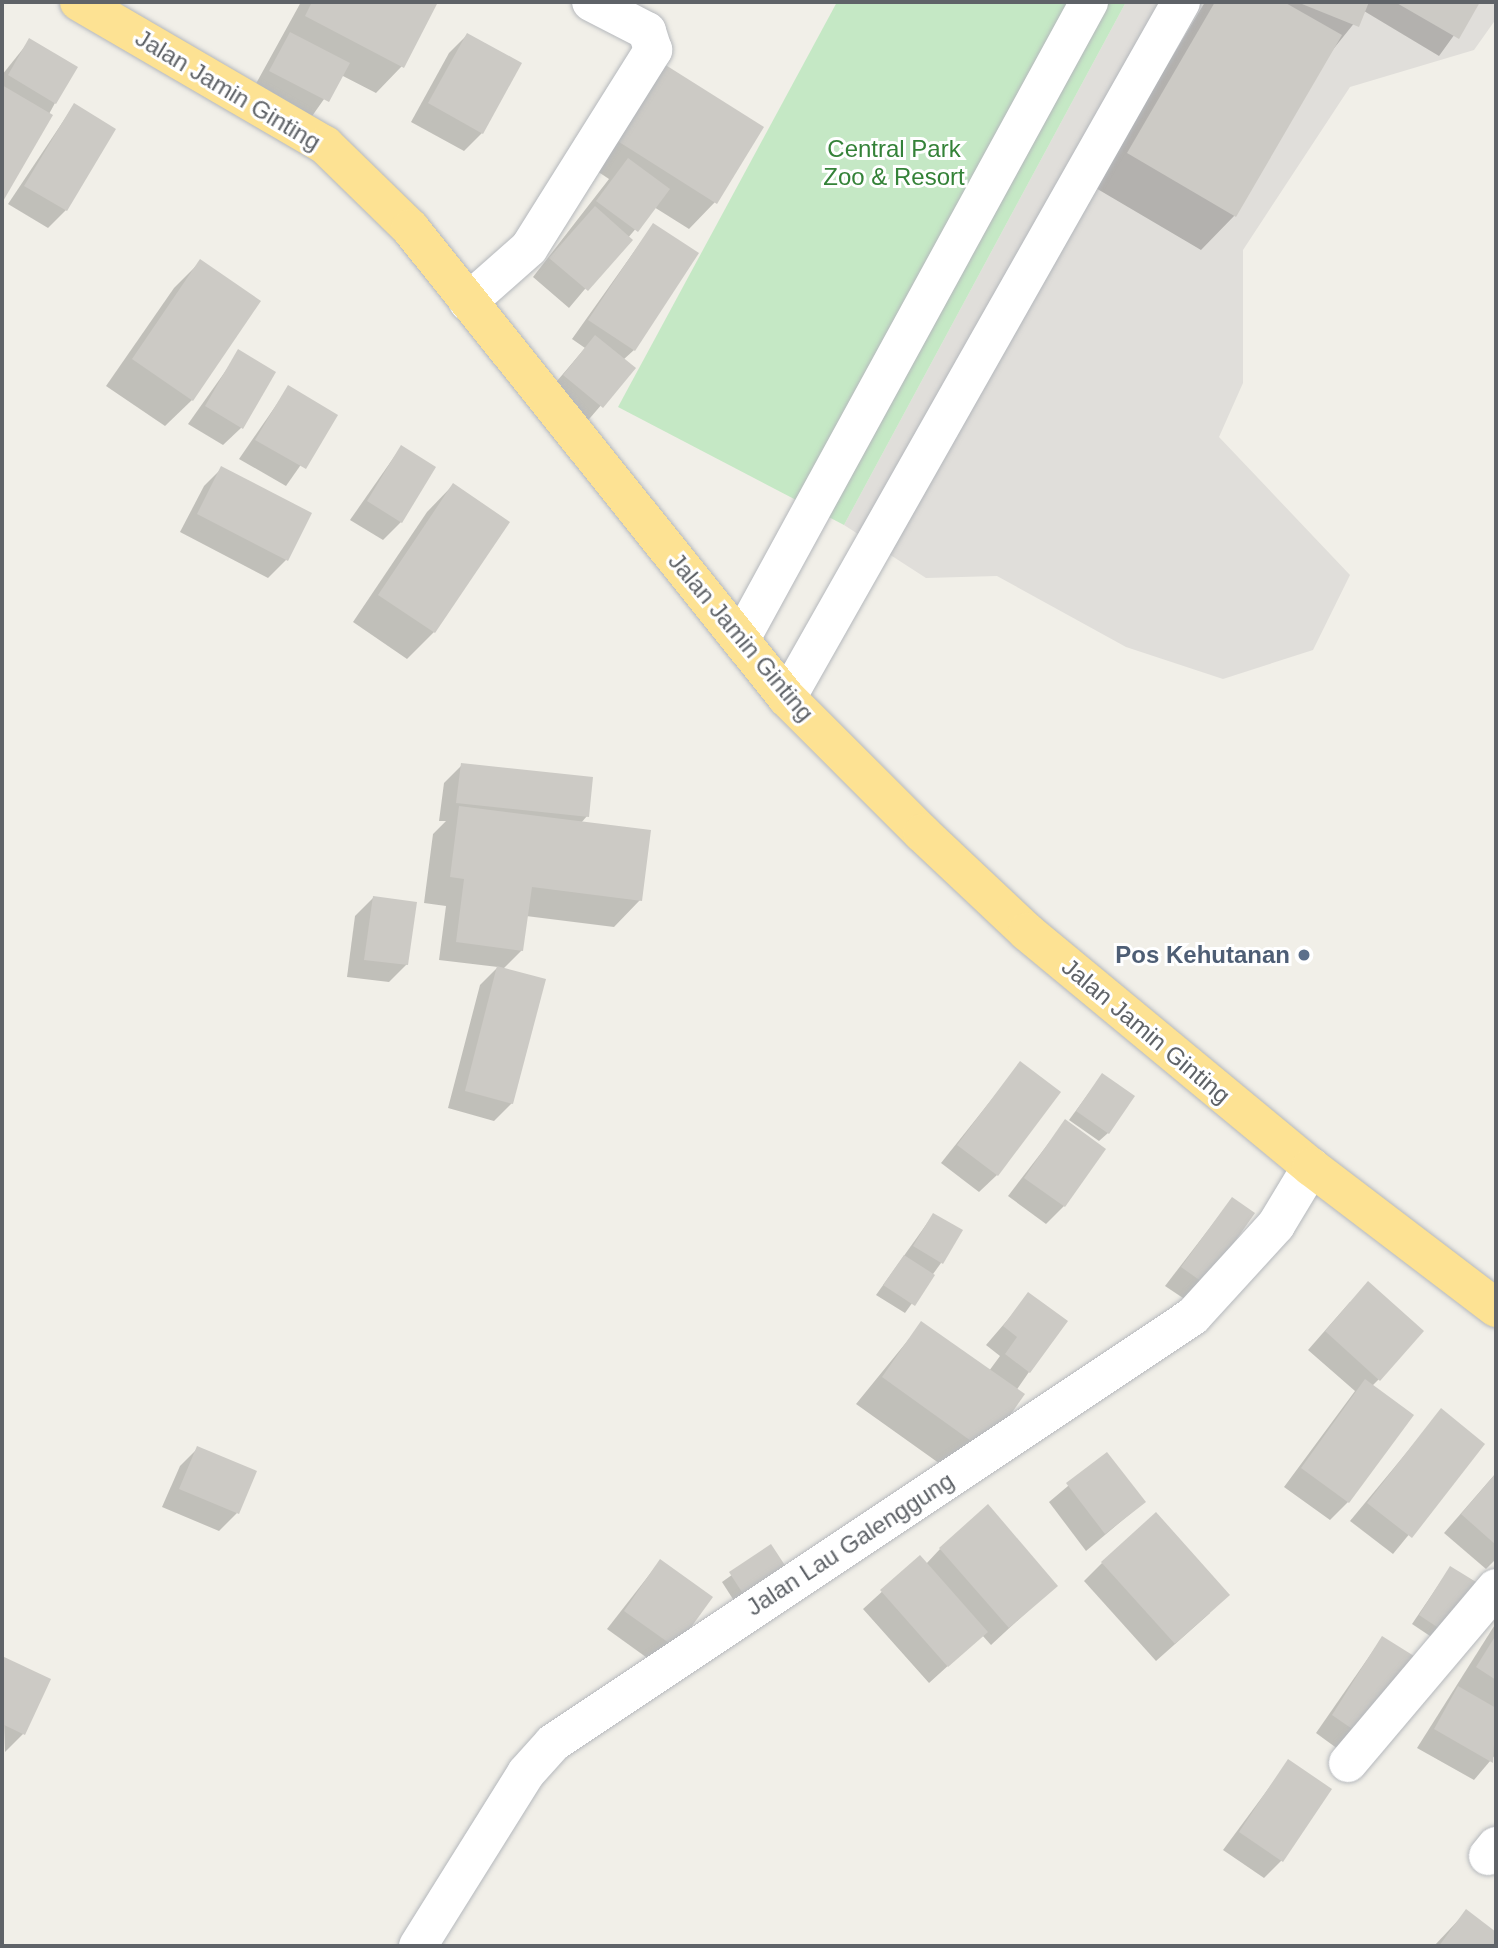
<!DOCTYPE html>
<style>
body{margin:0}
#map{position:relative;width:1498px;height:1948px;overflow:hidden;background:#f1efe8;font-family:Helvetica,sans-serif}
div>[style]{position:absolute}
.industrial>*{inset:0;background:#e0deda}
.green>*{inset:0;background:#c5e8c5}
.shadow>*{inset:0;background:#0003}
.building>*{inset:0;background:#cccac5}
.roads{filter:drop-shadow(0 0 2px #b5b8bc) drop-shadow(0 0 2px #b5b8bc)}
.minor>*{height:38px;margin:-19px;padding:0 19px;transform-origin:19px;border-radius:19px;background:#fff}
.highway>*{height:38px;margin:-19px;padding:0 19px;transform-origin:19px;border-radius:19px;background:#fde293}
.dots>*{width:19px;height:19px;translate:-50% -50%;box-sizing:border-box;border:4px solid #fff;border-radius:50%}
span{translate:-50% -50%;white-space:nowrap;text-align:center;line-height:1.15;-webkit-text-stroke:6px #fff;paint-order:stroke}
.street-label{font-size:24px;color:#5f6368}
.park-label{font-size:24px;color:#348238}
.service-label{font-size:24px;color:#4e5e75;font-weight:700}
.right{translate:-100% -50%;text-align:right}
.frame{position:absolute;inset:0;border:4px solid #5f6368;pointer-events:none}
</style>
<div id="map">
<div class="industrial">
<i style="clip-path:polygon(1126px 2px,1496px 2px,1496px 19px,1474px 50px,1350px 87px,1243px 250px,1243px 383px,1219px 437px,1350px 575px,1313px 650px,1223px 679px,1126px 647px,997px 576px,926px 578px,844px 525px)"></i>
</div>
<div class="green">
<i style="clip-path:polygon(837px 2px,1126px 2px,844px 525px,618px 407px)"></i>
</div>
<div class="shadow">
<i style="clip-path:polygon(301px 2px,436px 2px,402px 66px,376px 93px,341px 75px,310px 119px,253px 89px)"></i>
<i style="clip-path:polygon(1205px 2px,1478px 2px,1439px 56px,1364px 11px,1331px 52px,1235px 215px,1201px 250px,1094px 187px)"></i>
<i style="clip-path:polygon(467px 35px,482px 133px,464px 151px,411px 122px,449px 53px)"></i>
<i style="clip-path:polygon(30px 40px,55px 103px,2px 200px,2px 75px)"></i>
<i style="clip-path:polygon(637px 93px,715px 202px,689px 229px,654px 207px,569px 308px,533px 277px,609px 179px,591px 167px)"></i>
<i style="clip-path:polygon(74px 105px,66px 210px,48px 228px,8px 204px)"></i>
<i style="clip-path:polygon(653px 225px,634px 350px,623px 360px,633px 368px,584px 425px,546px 394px,585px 348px,572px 339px)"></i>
<i style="clip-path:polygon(200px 262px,192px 400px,165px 426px,106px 386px,174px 288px)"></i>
<i style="clip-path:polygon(239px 352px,241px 428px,223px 445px,188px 424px)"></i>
<i style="clip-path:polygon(288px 388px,335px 416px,286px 486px,239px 459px)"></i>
<i style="clip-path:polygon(401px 447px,401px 522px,383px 540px,350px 520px)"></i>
<i style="clip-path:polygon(222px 468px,310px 514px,286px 560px,268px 578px,180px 532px,204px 486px)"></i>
<i style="clip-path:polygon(453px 485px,434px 632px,407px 659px,353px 622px,427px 512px)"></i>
<i style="clip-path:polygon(462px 765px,587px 816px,581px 823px,640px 900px,614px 927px,526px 916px,522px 950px,503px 969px,512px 1103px,494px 1121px,448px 1108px,480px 985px,498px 967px,439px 960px,446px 906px,424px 903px,433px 834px,446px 821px,439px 821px,444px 783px)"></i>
<i style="clip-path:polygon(373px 898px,407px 964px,389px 982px,347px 977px,355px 916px)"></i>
<i style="clip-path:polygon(1020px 1064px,997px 1175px,979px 1192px,941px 1163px)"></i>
<i style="clip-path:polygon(1102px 1075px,1108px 1133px,1099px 1141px,1069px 1120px)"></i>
<i style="clip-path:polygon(1065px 1122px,1064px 1206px,1046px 1224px,1008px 1196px)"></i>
<i style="clip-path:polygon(1232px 1199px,1253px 1214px,1186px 1300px,1165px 1286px)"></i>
<i style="clip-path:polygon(933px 1215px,941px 1263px,905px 1313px,876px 1295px)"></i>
<i style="clip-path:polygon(1029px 1295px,1029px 1372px,957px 1476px,856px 1404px,922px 1323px,989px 1371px,1000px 1356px,986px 1345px)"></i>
<i style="clip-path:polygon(1350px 1302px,1379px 1379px,1372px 1386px,1348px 1502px,1330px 1520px,1284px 1487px,1355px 1391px,1308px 1350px)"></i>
<i style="clip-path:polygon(1441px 1411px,1483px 1444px,1393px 1554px,1350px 1521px)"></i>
<i style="clip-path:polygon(198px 1448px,237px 1513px,219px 1531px,162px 1507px,180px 1466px)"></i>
<i style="clip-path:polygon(1106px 1454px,1144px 1502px,1086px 1551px,1049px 1502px)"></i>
<i style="clip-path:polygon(1496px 1473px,1496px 1559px,1486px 1569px,1444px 1533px)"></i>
<i style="clip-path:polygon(771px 1547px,738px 1607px,722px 1582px)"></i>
<i style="clip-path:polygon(940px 1549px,1056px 1585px,991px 1645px,982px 1635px,929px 1683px,863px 1609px,920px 1557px,926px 1564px)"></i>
<i style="clip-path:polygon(660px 1561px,711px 1597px,657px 1665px,607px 1629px)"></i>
<i style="clip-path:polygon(1102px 1563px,1210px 1613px,1156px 1661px,1084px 1581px)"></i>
<i style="clip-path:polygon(1450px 1568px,1436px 1640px,1412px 1624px)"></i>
<i style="clip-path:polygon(1496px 1623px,1496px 1754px,1474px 1780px,1417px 1748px)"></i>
<i style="clip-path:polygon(1382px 1638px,1419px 1662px,1342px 1752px,1316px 1733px)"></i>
<i style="clip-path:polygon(2px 1657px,49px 1680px,23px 1734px,5px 1752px)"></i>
<i style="clip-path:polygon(1288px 1762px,1282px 1860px,1264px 1878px,1223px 1850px)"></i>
<i style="clip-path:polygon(1466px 1912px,1496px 1934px,1496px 1946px,1434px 1946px)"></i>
</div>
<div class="building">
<i style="clip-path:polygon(312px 2px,438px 2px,404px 68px,305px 16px)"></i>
<i style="clip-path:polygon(1215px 2px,1284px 2px,1342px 35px,1236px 217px,1127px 153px)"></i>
<i style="clip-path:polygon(1297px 2px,1369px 2px,1359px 27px)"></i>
<i style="clip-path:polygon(1395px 2px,1480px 2px,1459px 39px)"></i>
<i style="clip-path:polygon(290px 32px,350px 63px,329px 102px,269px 71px)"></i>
<i style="clip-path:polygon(467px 33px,522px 63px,483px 134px,428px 103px)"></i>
<i style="clip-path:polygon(29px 38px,78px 67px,56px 104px,8px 75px)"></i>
<i style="clip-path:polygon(664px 64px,764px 127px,717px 204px,616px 140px)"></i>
<i style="clip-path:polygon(2px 85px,53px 115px,2px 203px)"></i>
<i style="clip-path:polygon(74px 103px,116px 129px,67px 211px,24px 186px)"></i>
<i style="clip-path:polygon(628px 158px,670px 189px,638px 232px,596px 201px)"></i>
<i style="clip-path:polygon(595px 206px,633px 240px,588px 291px,549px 258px)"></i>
<i style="clip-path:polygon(653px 223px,699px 253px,635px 351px,588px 320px)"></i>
<i style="clip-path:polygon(200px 259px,261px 301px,193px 401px,132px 359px)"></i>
<i style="clip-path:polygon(595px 335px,636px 368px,603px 408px,563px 375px)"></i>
<i style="clip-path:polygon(238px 349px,276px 372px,243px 429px,205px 406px)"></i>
<i style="clip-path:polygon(288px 385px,338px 415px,306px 469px,255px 440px)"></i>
<i style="clip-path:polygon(401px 445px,436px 467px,402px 523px,367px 501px)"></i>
<i style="clip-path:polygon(221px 466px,312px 513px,288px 561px,197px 514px)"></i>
<i style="clip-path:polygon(453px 483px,510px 522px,435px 633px,378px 595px)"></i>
<i style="clip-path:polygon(461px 763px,593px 777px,589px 817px,456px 803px)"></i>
<i style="clip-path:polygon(459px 806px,651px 830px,642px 901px,532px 887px,523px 951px,456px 942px,464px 879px,450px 877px)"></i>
<i style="clip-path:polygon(373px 896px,417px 902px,408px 965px,364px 960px)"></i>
<i style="clip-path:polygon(497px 966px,546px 979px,513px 1104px,465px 1091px)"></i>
<i style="clip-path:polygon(1020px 1061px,1061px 1092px,998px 1176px,957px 1145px)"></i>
<i style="clip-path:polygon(1102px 1073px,1135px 1096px,1109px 1134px,1076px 1111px)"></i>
<i style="clip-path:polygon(1065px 1119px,1106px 1149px,1065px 1207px,1024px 1178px)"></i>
<i style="clip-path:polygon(1232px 1197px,1255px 1213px,1205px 1284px,1181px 1267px)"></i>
<i style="clip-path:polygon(933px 1213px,963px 1230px,943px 1264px,913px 1246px)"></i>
<i style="clip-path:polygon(904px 1255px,935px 1275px,915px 1306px,883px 1285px)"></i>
<i style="clip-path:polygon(1368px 1281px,1424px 1331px,1380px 1381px,1325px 1331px)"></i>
<i style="clip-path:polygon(1028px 1292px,1068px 1321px,1030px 1373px,1005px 1354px,1017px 1337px,1003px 1326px)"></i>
<i style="clip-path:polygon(921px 1321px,1025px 1394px,985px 1451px,882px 1377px)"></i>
<i style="clip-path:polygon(1365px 1379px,1414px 1415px,1349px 1503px,1301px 1468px)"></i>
<i style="clip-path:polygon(1441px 1408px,1485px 1444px,1412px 1538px,1367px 1503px)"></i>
<i style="clip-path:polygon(197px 1446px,257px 1471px,239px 1514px,179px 1489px)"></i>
<i style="clip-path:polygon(1107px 1452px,1146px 1502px,1105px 1534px,1066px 1483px)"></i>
<i style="clip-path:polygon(1496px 1473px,1496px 1545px,1461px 1514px)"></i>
<i style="clip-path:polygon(988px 1504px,1058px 1586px,1009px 1628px,939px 1548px)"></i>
<i style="clip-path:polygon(1156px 1512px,1230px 1595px,1175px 1644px,1101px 1562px)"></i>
<i style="clip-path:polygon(771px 1544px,790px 1573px,747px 1600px,729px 1572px)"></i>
<i style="clip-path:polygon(920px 1555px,988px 1632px,948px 1667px,880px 1590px)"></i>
<i style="clip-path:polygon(660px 1559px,713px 1597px,676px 1648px,624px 1611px)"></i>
<i style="clip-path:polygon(1450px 1566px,1481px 1585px,1446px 1633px,1419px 1615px)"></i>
<i style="clip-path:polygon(1496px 1635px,1496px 1680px,1476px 1667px)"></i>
<i style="clip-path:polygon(1382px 1636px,1422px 1661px,1361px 1735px,1332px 1715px)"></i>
<i style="clip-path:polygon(2px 1656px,51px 1679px,25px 1735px,2px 1724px)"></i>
<i style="clip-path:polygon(1458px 1686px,1496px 1708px,1493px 1763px,1434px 1729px)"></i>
<i style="clip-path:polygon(1288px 1759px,1332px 1789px,1283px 1862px,1239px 1832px)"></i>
<i style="clip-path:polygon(1466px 1909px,1496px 1932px,1496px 1946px,1439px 1946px)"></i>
</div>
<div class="roads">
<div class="minor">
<i style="left:468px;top:302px;width:81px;rotate:-41.5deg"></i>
<i style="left:529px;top:248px;width:234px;rotate:-57.9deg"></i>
<i style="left:653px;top:50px;width:20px;rotate:-108deg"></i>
<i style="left:647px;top:31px;width:63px;rotate:-152.6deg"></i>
<i style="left:741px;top:639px;width:726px;rotate:-61.35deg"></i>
<i style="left:787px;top:698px;width:800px;rotate:-60.49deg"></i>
<i style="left:1348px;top:1763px;width:229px;rotate:-49.8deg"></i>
<i style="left:1488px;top:1856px;width:13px;rotate:-51deg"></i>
<i style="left:418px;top:1946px;width:204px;rotate:-58deg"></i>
<i style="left:526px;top:1773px;width:40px;rotate:-48deg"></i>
<i style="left:553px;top:1743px;width:769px;rotate:-33.71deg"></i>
<i style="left:1193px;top:1316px;width:123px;rotate:-47.6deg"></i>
<i style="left:1276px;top:1225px;width:68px;rotate:-58.9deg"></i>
</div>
<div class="highway">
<i style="left:79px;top:2px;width:285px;rotate:30.2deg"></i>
<i style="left:325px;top:145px;width:119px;rotate:44.3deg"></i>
<i style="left:410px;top:228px;width:603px;rotate:51.27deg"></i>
<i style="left:787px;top:698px;width:191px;rotate:45deg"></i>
<i style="left:922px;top:833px;width:144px;rotate:43.3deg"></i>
<i style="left:1027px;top:932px;width:369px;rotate:39.6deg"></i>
<i style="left:1311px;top:1167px;width:233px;rotate:37.3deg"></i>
</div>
</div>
<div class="dots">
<i style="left:1304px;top:955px;background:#5c6f8a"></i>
</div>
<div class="street-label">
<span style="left:228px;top:90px;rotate:31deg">Jalan Jamin Ginting</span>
<span style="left:741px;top:637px;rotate:50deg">Jalan Jamin Ginting</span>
<span style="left:1146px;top:1031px;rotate:40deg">Jalan Jamin Ginting</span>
<span style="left:850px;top:1544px;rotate:-33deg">Jalan Lau Galenggung</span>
</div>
<div class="park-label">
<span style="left:894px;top:163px">Central Park<br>Zoo &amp; Resort</span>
</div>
<div class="service-label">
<span class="right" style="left:1290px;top:955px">Pos Kehutanan</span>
</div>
<div class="frame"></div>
</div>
